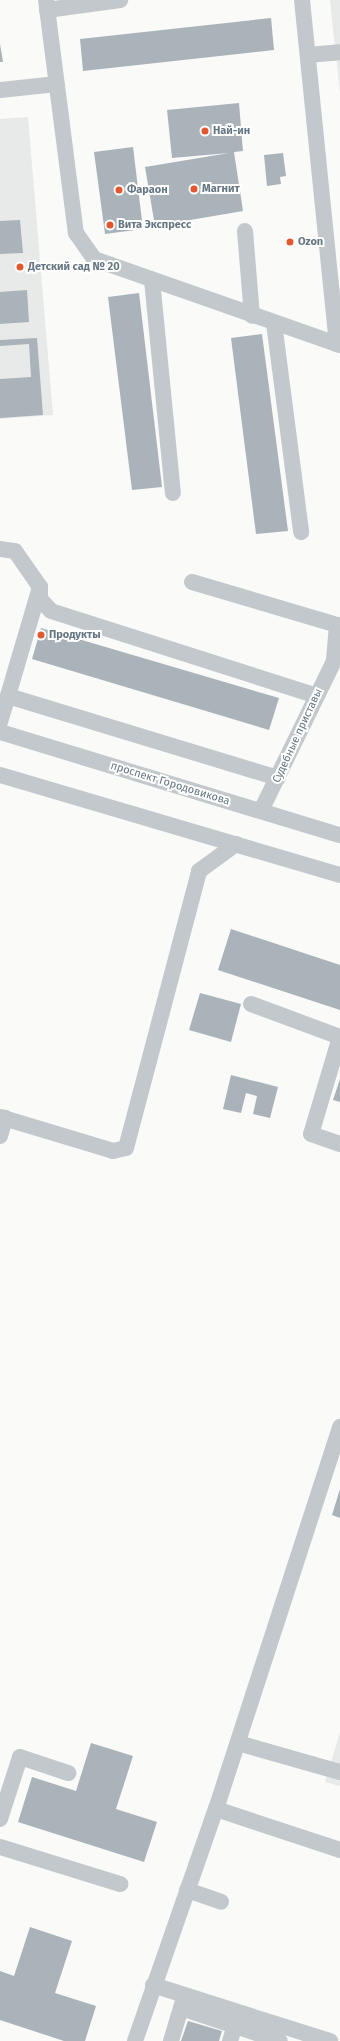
<!DOCTYPE html>
<meta charset="utf-8">
<style>
body{margin:0}
#map{position:relative;width:340px;height:2041px;overflow:hidden;background:#fafaf8;font-family:"Fira Sans",sans-serif}
div>[style]{position:absolute}
.built>*{inset:0;background:#e8e9e9}
.building>*{inset:0;background:#aab3b9}
.minor>*{height:16px;margin:-8px;padding:0 8px;transform-origin:8px;border-radius:8px;background:#c3c8cc}
.dots>*{width:11px;height:11px;translate:-50% -50%;box-sizing:border-box;border:2px solid #fff;border-radius:50%}
span{translate:-50% -50%;white-space:nowrap;text-align:center;line-height:1.15;-webkit-text-stroke:4px #fff;paint-order:stroke}
.poi-label{font-size:11px;color:#657683;font-weight:700}
.left{translate:0 -50%;text-align:left}
.street-label{font-size:11px;color:#657683}
</style>
<div id="map">
<div class="built">
<i style="clip-path:polygon(330px 0,340px 0,340px 93px,332px 20px)"></i>
<i style="clip-path:polygon(28px 117px,53px 415px,0 419px,0 119px)"></i>
<i style="clip-path:polygon(340px 1732px,340px 1786px,325px 1782px)"></i>
</div>
<div class="building">
<i style="clip-path:polygon(271px 18px,274px 50px,83px 71px,80px 39px)"></i>
<i style="clip-path:polygon(0 44px,3px 62px,0 62px)"></i>
<i style="clip-path:polygon(239px 103px,243px 151px,234px 152px,243px 211px,155px 226px,145px 167px,229px 153px,172px 158px,167px 110px)"></i>
<i style="clip-path:polygon(133px 147px,143px 229px,105px 234px,94px 152px)"></i>
<i style="clip-path:polygon(283px 153px,286px 176px,280px 177px,281px 184px,267px 186px,264px 155px)"></i>
<i style="clip-path:polygon(20px 220px,23px 253px,0 254px,0 221px)"></i>
<i style="clip-path:polygon(27px 290px,29px 322px,0 324px,0 292px)"></i>
<i style="clip-path:polygon(139px 293px,162px 487px,132px 490px,108px 297px)"></i>
<i style="clip-path:polygon(262px 334px,288px 531px,256px 534px,231px 338px)"></i>
<i style="clip-path:polygon(37px 338px,43px 415px,0 418px,0 379px,31px 377px,29px 344px,0 346px,0 340px)"></i>
<i style="clip-path:polygon(41px 628px,279px 698px,269px 730px,32px 659px)"></i>
<i style="clip-path:polygon(231px 929px,340px 965px,340px 1010px,218px 970px)"></i>
<i style="clip-path:polygon(200px 993px,241px 1004px,231px 1042px,189px 1030px)"></i>
<i style="clip-path:polygon(231px 1075px,278px 1087px,270px 1118px,253px 1114px,257px 1096px,246px 1093px,241px 1113px,223px 1109px)"></i>
<i style="clip-path:polygon(340px 1079px,340px 1102px,333px 1100px)"></i>
<i style="clip-path:polygon(340px 1489px,340px 1518px,332px 1515px)"></i>
<i style="clip-path:polygon(91px 1743px,133px 1756px,116px 1809px,157px 1822px,144px 1862px,18px 1822px,32px 1777px,76px 1791px)"></i>
<i style="clip-path:polygon(30px 1927px,72px 1941px,55px 1993px,96px 2006px,85px 2041px,64px 2041px,0 2020px,0 1971px,14px 1976px)"></i>
<i style="clip-path:polygon(188px 2021px,222px 2031px,219px 2041px,181px 2041px)"></i>
</div>
<div class="minor">
<i style="left:46px;top:0;width:235px;rotate:82.7deg"></i>
<i style="left:76px;top:233px;width:32px;rotate:55deg"></i>
<i style="left:94px;top:259px;width:261px;rotate:19.3deg"></i>
<i style="left:302px;top:0;width:346px;rotate:84.2deg"></i>
<i style="left:47px;top:10px;width:74px;rotate:-7.8deg"></i>
<i style="left:308px;top:55px;width:32px;rotate:-5deg"></i>
<i style="left:0;top:90px;width:57px;rotate:-6deg"></i>
<i style="left:245px;top:231px;width:85px;rotate:85.3deg"></i>
<i style="left:152px;top:280px;width:214px;rotate:84.4deg"></i>
<i style="left:274px;top:323px;width:211px;rotate:82.6deg"></i>
<i style="left:0;top:549px;width:15px;rotate:8deg"></i>
<i style="left:15px;top:551px;width:44px;rotate:55.2deg"></i>
<i style="left:40px;top:587px;width:12px;rotate:90deg"></i>
<i style="left:40px;top:599px;width:16px;rotate:47deg"></i>
<i style="left:51px;top:611px;width:279px;rotate:17.7deg"></i>
<i style="left:192px;top:582px;width:151px;rotate:16.5deg"></i>
<i style="left:337px;top:625px;width:36px;rotate:95deg"></i>
<i style="left:334px;top:661px;width:167px;rotate:116deg"></i>
<i style="left:40px;top:587px;width:114px;rotate:106.4deg"></i>
<i style="left:8px;top:696px;width:282px;rotate:16.9deg"></i>
<i style="left:0;top:722px;width:27px;rotate:-73deg"></i>
<i style="left:0;top:732px;width:355px;rotate:16.9deg"></i>
<i style="left:0;top:775px;width:354px;rotate:16.4deg"></i>
<i style="left:251px;top:1004px;width:95px;rotate:20.3deg"></i>
<i style="left:340px;top:1037px;width:101px;rotate:106.6deg"></i>
<i style="left:311px;top:1134px;width:31px;rotate:19deg"></i>
<i style="left:0;top:1117px;width:118px;rotate:16.7deg"></i>
<i style="left:113px;top:1151px;width:13px;rotate:-13deg"></i>
<i style="left:126px;top:1148px;width:286px;rotate:-75.2deg"></i>
<i style="left:199px;top:871px;width:46px;rotate:-36.1deg"></i>
<i style="left:0;top:1136px;width:19px;rotate:-74deg"></i>
<i style="left:238px;top:1743px;width:106px;rotate:15.9deg"></i>
<i style="left:216px;top:1809px;width:131px;rotate:18.3deg"></i>
<i style="left:0;top:1819px;width:65px;rotate:-72.1deg"></i>
<i style="left:20px;top:1757px;width:51px;rotate:18.4deg"></i>
<i style="left:0;top:1847px;width:126px;rotate:17.1deg"></i>
<i style="left:187px;top:1890px;width:36px;rotate:19deg"></i>
<i style="left:153px;top:1985px;width:186px;rotate:17.6deg"></i>
<i style="left:181px;top:2008px;width:104px;rotate:18.4deg"></i>
<i style="left:135px;top:2041px;width:246px;rotate:-70.8deg"></i>
<i style="left:216px;top:1809px;width:402px;rotate:-72deg"></i>
<i style="left:171px;top:2041px;width:45px;rotate:-73.2deg"></i>
<i style="left:230px;top:2041px;width:16px;rotate:-72deg"></i>
</div>
<div class="dots">
<i style="left:205px;top:131px;background:#e4572e"></i>
<i style="left:194px;top:189px;background:#e4572e"></i>
<i style="left:119px;top:190px;background:#e4572e"></i>
<i style="left:110px;top:225px;background:#e4572e"></i>
<i style="left:290px;top:242px;background:#e4572e"></i>
<i style="left:20px;top:267px;background:#e4572e"></i>
<i style="left:41px;top:635px;background:#e4572e"></i>
</div>
<div class="poi-label">
<span class="left" style="left:213px;top:131px">Най-ин</span>
<span class="left" style="left:202px;top:189px">Магнит</span>
<span class="left" style="left:127px;top:190px">Фараон</span>
<span class="left" style="left:118px;top:225px">Вита Экспресс</span>
<span class="left" style="left:298px;top:242px">Ozon</span>
<span class="left" style="left:28px;top:267px">Детский сад № 20</span>
<span class="left" style="left:49px;top:635px">Продукты</span>
</div>
<div class="street-label">
<span style="left:298px;top:736px;rotate:-65deg">Судебные приставы</span>
<span style="left:170px;top:784px;rotate:17deg">проспект Городовикова</span>
</div>
</div>
